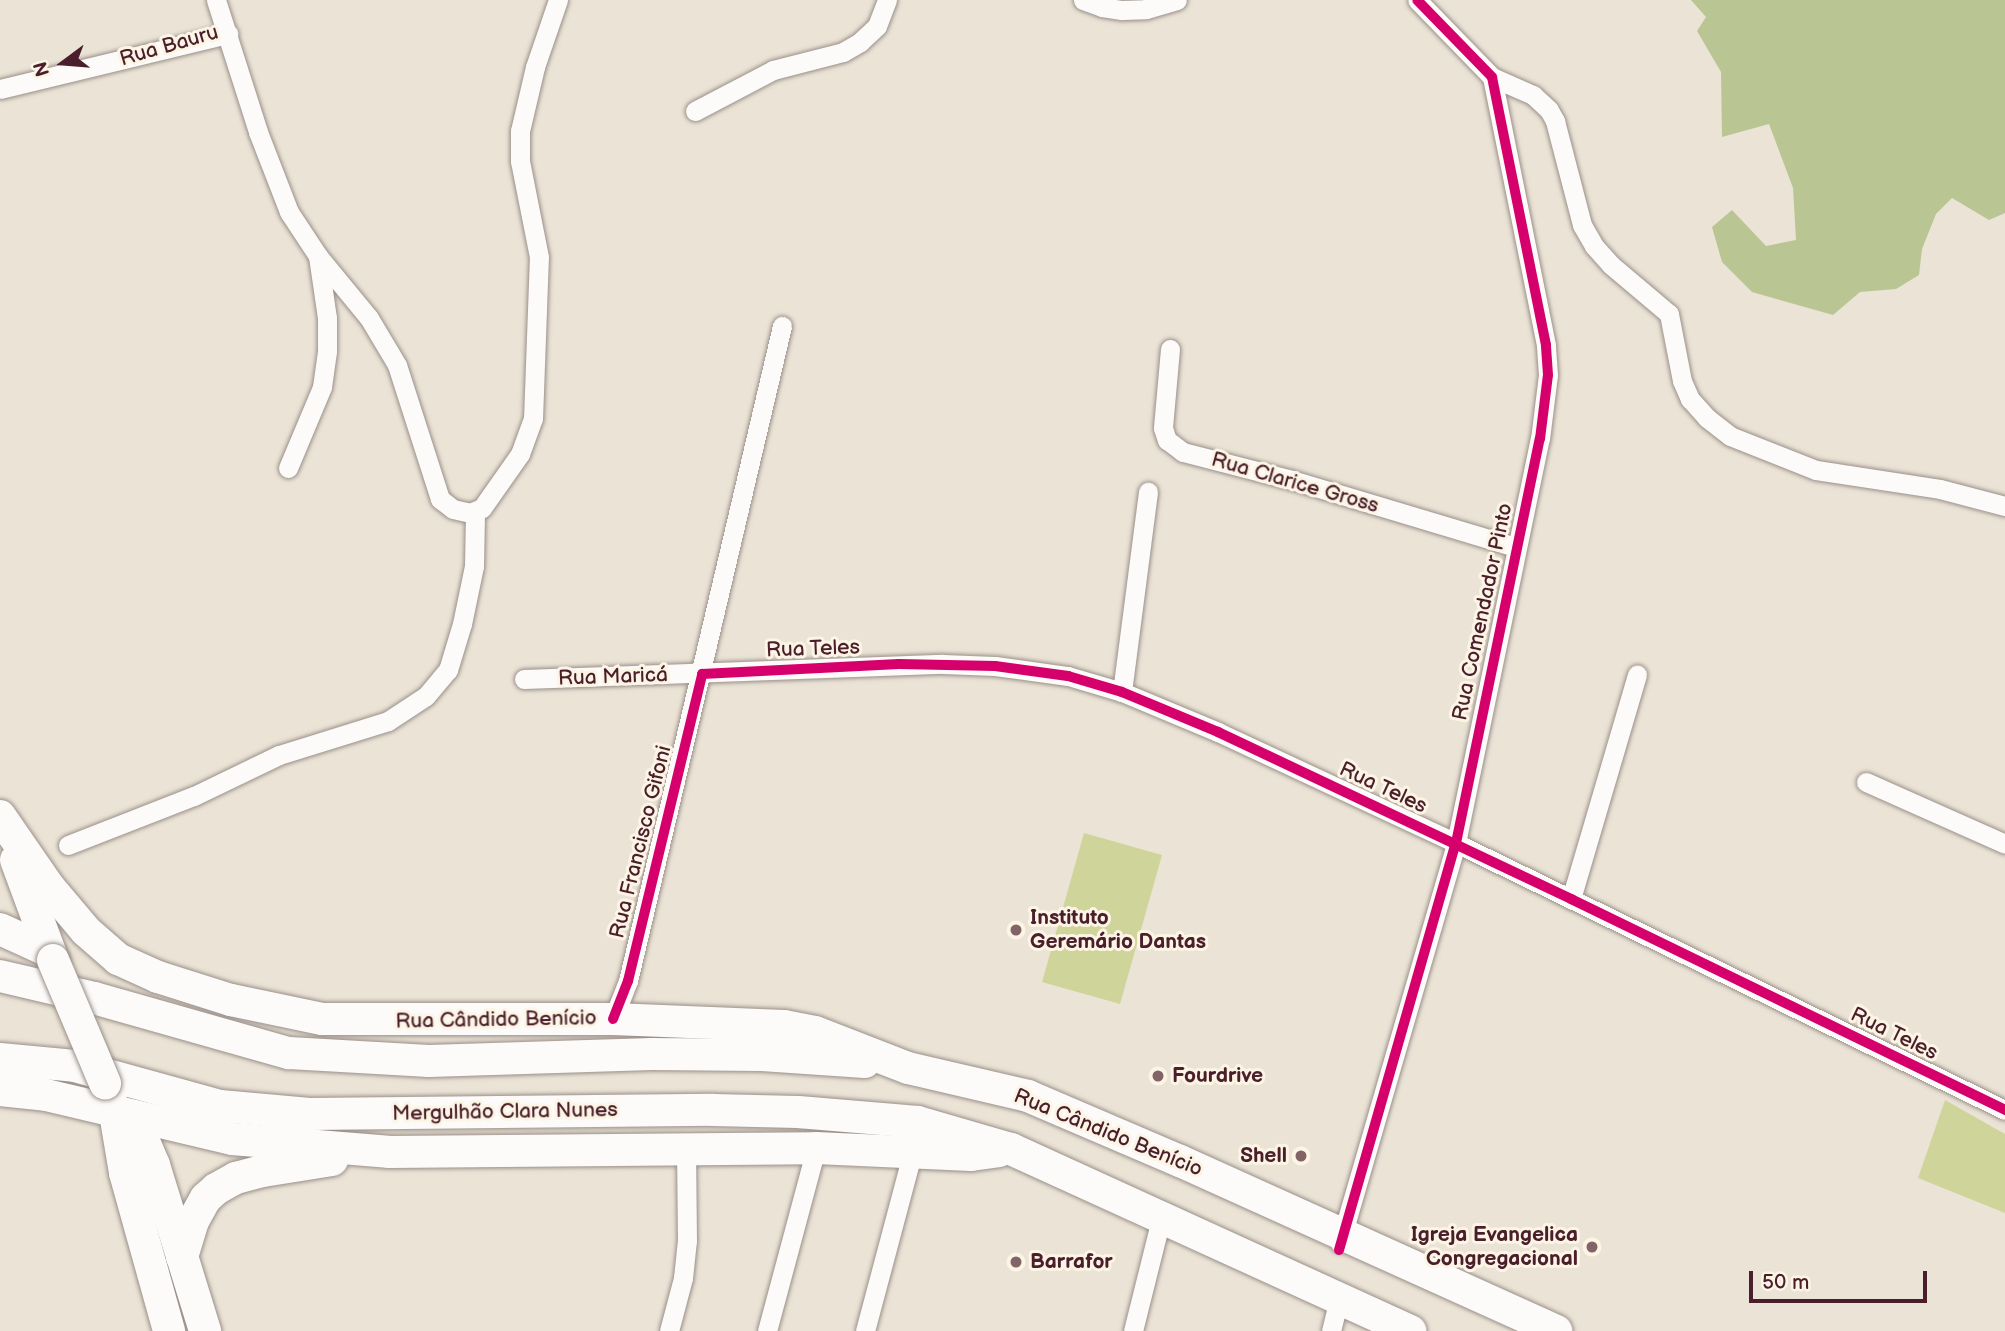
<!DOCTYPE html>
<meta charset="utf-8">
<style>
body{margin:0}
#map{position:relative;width:2005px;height:1331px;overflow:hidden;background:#ebe4d6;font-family:"Balsamiq Sans",sans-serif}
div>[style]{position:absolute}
.green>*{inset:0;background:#cfd49b}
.forest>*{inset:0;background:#bac594}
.roads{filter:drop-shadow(0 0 2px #9a8f8a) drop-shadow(0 0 2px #9a8f8a)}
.minor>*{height:19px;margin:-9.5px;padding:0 9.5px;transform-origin:9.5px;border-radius:9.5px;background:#fcfbf9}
.primary>*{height:32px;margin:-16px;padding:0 16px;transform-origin:16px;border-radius:16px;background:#fcfbf9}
.bridges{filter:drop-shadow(0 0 2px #9a8f8a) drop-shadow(0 0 2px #9a8f8a)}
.primary-bridge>*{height:32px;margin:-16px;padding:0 16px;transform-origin:16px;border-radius:16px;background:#fcfbf9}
.cycleway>*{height:10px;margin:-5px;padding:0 5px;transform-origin:5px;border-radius:5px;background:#d6006c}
.dots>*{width:19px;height:19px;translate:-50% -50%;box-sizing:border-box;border:4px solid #fcf5e5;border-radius:50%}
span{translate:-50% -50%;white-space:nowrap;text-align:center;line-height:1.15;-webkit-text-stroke:6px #fcf5e5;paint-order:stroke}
.street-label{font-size:21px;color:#4a1f2b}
.poi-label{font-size:21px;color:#4a1f2b;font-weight:700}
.left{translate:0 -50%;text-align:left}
.right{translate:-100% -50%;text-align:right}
.north{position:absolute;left:28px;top:28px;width:70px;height:70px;-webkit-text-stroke:5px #fcf5e5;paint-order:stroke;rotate:254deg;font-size:19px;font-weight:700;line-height:28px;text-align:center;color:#4a1f2b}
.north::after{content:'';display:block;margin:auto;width:24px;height:32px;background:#4a1f2b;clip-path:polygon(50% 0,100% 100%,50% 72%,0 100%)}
.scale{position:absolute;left:1749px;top:1271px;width:178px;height:32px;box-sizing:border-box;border:4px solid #4a1f2b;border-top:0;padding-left:9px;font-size:21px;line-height:24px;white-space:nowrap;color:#4a1f2b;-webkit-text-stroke:5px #fcf5e5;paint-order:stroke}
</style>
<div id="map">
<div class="green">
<i style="clip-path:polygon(1084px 833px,1162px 855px,1120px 1004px,1042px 982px)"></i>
<i style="clip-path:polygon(1945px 1100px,2005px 1134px,2005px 1213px,1918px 1178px)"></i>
</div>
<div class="forest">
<i style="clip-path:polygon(1691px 0,2005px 0,2005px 213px,1989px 220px,1952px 198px,1936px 214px,1922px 249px,1919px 275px,1896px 289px,1860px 292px,1833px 315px,1752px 292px,1722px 262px,1712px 227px,1732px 210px,1766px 246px,1796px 240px,1793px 188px,1769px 124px,1722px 137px,1721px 72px,1697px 31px,1706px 17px)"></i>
</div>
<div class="roads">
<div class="minor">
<i style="left:216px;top:0;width:139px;rotate:72.3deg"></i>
<i style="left:258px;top:132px;width:86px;rotate:68.8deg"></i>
<i style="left:289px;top:212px;width:53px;rotate:56.6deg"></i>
<i style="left:318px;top:256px;width:80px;rotate:50.6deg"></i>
<i style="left:369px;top:318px;width:55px;rotate:59.2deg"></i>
<i style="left:397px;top:365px;width:141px;rotate:72.2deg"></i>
<i style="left:440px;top:499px;width:16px;rotate:38deg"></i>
<i style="left:453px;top:509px;width:17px;rotate:13deg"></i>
<i style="left:470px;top:513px;width:13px;rotate:-23deg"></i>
<i style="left:482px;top:508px;width:66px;rotate:-54.9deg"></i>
<i style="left:520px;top:454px;width:37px;rotate:-70deg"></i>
<i style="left:533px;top:419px;width:162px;rotate:-87.9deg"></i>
<i style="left:539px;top:257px;width:98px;rotate:-101.2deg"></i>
<i style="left:520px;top:161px;width:30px;rotate:-90deg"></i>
<i style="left:520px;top:131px;width:66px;rotate:-76.8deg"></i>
<i style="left:535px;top:67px;width:71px;rotate:-71.1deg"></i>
<i style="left:1083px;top:0;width:20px;rotate:20deg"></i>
<i style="left:1102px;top:7px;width:20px;rotate:9deg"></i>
<i style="left:1122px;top:10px;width:24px;rotate:-2deg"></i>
<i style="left:1146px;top:9px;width:32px;rotate:-16deg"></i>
<i style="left:1492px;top:77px;width:45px;rotate:23.7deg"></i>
<i style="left:1533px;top:95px;width:22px;rotate:43deg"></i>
<i style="left:1549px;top:110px;width:13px;rotate:61deg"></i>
<i style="left:1555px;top:121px;width:107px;rotate:75.4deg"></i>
<i style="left:1582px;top:225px;width:24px;rotate:60deg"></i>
<i style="left:1594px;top:246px;width:25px;rotate:48deg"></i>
<i style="left:1611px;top:265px;width:76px;rotate:40.2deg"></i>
<i style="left:1669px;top:314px;width:68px;rotate:79deg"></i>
<i style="left:1682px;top:381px;width:20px;rotate:66deg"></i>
<i style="left:1690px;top:399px;width:25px;rotate:48deg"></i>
<i style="left:1707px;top:418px;width:29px;rotate:38deg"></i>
<i style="left:1730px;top:436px;width:92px;rotate:21.6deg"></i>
<i style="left:1816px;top:470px;width:125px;rotate:8.7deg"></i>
<i style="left:1940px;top:489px;width:67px;rotate:14.7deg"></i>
<i style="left:0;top:89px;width:235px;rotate:-13.6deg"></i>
<i style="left:695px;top:111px;width:88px;rotate:-27.7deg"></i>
<i style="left:773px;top:70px;width:72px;rotate:-14.4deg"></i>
<i style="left:843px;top:52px;width:20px;rotate:-30deg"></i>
<i style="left:860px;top:42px;width:23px;rotate:-43deg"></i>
<i style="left:877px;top:26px;width:28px;rotate:-69deg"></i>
<i style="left:1170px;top:349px;width:79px;rotate:95.1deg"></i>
<i style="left:1163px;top:428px;width:13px;rotate:72deg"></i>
<i style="left:1167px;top:440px;width:20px;rotate:37deg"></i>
<i style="left:1183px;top:452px;width:113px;rotate:14.4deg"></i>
<i style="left:1292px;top:480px;width:233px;rotate:16.7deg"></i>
<i style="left:288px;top:468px;width:88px;rotate:-67.2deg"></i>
<i style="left:322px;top:387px;width:36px;rotate:-82deg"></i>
<i style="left:327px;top:351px;width:33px;rotate:-90deg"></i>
<i style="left:327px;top:318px;width:63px;rotate:-98.3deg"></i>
<i style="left:524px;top:679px;width:419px;rotate:-2.1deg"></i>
<i style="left:943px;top:664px;width:52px;rotate:2.2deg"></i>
<i style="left:995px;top:666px;width:74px;rotate:7.8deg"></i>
<i style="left:1068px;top:676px;width:56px;rotate:16.5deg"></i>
<i style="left:1122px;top:692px;width:104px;rotate:22.6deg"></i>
<i style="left:1218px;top:732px;width:263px;rotate:25deg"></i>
<i style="left:1456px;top:843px;width:610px;rotate:25.94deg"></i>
<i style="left:1122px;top:692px;width:202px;rotate:-82.6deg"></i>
<i style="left:1866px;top:782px;width:152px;rotate:24deg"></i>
<i style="left:68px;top:845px;width:135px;rotate:-21.3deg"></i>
<i style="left:194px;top:796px;width:94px;rotate:-25.8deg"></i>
<i style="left:279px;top:755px;width:114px;rotate:-17.3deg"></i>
<i style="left:388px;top:721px;width:45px;rotate:-33.3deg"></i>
<i style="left:426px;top:696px;width:34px;rotate:-50deg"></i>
<i style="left:448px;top:670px;width:48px;rotate:-73.1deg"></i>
<i style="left:462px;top:624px;width:59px;rotate:-78.3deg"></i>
<i style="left:474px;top:566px;width:54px;rotate:-88.9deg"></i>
<i style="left:1571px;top:899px;width:234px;rotate:-73.6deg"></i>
<i style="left:613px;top:1019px;width:41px;rotate:-68.5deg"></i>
<i style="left:628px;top:981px;width:673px;rotate:-76.77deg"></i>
<i style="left:1340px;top:1243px;width:416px;rotate:-73.8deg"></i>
<i style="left:1456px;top:843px;width:413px;rotate:-78.3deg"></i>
<i style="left:1540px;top:439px;width:64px;rotate:-82.9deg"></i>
<i style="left:1548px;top:375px;width:30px;rotate:-94deg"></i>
<i style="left:1546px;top:345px;width:273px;rotate:-101.4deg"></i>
<i style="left:1492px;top:77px;width:107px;rotate:-134.2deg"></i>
<i style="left:669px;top:1331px;width:55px;rotate:-75.2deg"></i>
<i style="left:683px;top:1278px;width:37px;rotate:-84deg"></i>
<i style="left:687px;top:1241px;width:92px;rotate:-90.6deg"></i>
<i style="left:767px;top:1331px;width:189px;rotate:-75deg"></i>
<i style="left:865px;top:1331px;width:187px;rotate:-75.1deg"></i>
<i style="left:1133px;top:1331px;width:115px;rotate:-76deg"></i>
<i style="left:1331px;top:1331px;width:32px;rotate:-76deg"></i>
</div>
<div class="primary">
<i style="left:0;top:816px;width:86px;rotate:55.4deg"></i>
<i style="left:49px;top:887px;width:57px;rotate:49.9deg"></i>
<i style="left:86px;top:931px;width:43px;rotate:41.2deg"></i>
<i style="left:118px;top:959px;width:44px;rotate:24.2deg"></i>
<i style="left:158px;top:977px;width:77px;rotate:17.5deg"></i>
<i style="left:231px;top:1000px;width:93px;rotate:11.8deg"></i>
<i style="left:322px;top:1019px;width:291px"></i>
<i style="left:613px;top:1019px;width:171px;rotate:2.3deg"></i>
<i style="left:784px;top:1026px;width:32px;rotate:11deg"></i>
<i style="left:815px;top:1032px;width:100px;rotate:21.2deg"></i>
<i style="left:908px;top:1068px;width:123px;rotate:13.1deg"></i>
<i style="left:1028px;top:1096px;width:165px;rotate:23.2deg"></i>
<i style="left:1180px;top:1161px;width:413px;rotate:24.3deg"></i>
<i style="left:16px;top:860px;width:107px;rotate:69.7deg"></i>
<i style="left:0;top:929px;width:53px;rotate:24.6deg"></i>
<i style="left:0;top:976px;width:97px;rotate:13.2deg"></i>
<i style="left:94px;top:998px;width:203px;rotate:15.8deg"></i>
<i style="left:289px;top:1053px;width:140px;rotate:3.3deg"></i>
<i style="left:429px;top:1061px;width:223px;rotate:-1.8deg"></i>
<i style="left:652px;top:1054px;width:110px;rotate:0.5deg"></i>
<i style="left:762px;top:1055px;width:103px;rotate:3.9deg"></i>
<i style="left:0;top:1059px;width:75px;rotate:5.3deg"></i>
<i style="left:75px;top:1066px;width:150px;rotate:15.4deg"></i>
<i style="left:220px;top:1106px;width:90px;rotate:5.1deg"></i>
<i style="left:310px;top:1114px;width:403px;rotate:-0.6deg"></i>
<i style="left:713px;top:1110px;width:85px;rotate:1.3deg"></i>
<i style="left:798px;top:1112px;width:120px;rotate:4.8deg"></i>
<i style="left:918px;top:1122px;width:97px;rotate:16.2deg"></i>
<i style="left:1011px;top:1149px;width:439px;rotate:24.5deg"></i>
<i style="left:0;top:1090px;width:46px;rotate:6.2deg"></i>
<i style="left:46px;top:1095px;width:191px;rotate:13.3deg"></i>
<i style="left:232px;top:1139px;width:159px;rotate:4.7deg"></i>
<i style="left:390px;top:1152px;width:426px;rotate:-0.5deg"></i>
<i style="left:816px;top:1148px;width:155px;rotate:2.6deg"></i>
<i style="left:971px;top:1155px;width:28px;rotate:-8deg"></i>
<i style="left:109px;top:1095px;width:19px;rotate:72deg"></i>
<i style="left:115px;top:1113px;width:61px;rotate:80.5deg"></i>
<i style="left:125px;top:1173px;width:164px;rotate:74.4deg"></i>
<i style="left:115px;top:1113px;width:21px;rotate:35deg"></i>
<i style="left:132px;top:1125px;width:18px;rotate:52deg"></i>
<i style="left:143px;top:1139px;width:28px;rotate:67deg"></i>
<i style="left:154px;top:1165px;width:174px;rotate:72.9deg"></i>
<i style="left:182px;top:1257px;width:38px;rotate:-73deg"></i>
<i style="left:193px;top:1221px;width:26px;rotate:-61deg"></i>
<i style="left:206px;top:1198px;width:13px;rotate:-42deg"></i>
<i style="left:216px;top:1189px;width:23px;rotate:-29deg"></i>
<i style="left:236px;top:1178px;width:28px;rotate:-15deg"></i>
<i style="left:263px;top:1171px;width:70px;rotate:-9.1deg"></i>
</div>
</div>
<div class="bridges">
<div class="primary-bridge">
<i style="left:53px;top:960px;width:134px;rotate:67.1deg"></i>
</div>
</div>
<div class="cycleway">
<i style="left:613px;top:1019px;width:41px;rotate:-68.5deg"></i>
<i style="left:628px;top:981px;width:316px;rotate:-76.4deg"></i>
<i style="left:702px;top:674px;width:197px;rotate:-2.9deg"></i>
<i style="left:899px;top:664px;width:96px;rotate:1.2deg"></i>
<i style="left:995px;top:666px;width:74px;rotate:7.8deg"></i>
<i style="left:1068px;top:676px;width:56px;rotate:16.5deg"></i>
<i style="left:1122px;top:692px;width:104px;rotate:22.6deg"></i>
<i style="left:1218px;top:732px;width:391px;rotate:25.3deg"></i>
<i style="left:1571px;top:899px;width:483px;rotate:25.9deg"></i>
<i style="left:1339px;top:1250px;width:423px;rotate:-74deg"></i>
<i style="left:1456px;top:843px;width:413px;rotate:-78.3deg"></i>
<i style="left:1540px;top:439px;width:64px;rotate:-82.9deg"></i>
<i style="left:1548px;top:375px;width:30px;rotate:-94deg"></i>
<i style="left:1546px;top:345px;width:273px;rotate:-101.4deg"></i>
<i style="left:1492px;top:77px;width:107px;rotate:-134.2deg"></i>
</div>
<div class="dots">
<i style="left:1016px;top:930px;background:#826467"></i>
<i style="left:1158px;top:1076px;background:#826467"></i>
<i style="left:1301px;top:1156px;background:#826467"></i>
<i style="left:1592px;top:1247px;background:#826467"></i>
<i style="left:1016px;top:1262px;background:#826467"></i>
</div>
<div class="street-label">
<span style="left:169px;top:46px;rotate:-16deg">Rua Bauru</span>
<span style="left:1295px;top:483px;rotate:16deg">Rua Clarice Gross</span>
<span style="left:1483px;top:612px;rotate:-78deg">Rua Comendador Pinto</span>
<span style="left:813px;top:649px;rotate:-2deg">Rua Teles</span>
<span style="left:613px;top:677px;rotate:-2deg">Rua Maricá</span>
<span style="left:1383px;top:788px;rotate:25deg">Rua Teles</span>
<span style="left:641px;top:842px;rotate:-76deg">Rua Francisco Gifoni</span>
<span style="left:496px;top:1020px;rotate:-1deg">Rua Cândido Benício</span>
<span style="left:1894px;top:1034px;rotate:26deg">Rua Teles</span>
<span style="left:505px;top:1112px;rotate:-1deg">Mergulhão Clara Nunes</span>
<span style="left:1108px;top:1133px;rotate:22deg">Rua Cândido Benício</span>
</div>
<div class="poi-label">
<span class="left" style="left:1030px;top:930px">Instituto<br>Geremário Dantas</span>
<span class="left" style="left:1172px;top:1076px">Fourdrive</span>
<span class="right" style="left:1287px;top:1156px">Shell</span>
<span class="right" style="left:1578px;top:1247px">Igreja Evangelica<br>Congregacional</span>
<span class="left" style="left:1030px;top:1262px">Barrafor</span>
</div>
<div class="north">N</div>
<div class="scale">50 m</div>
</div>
